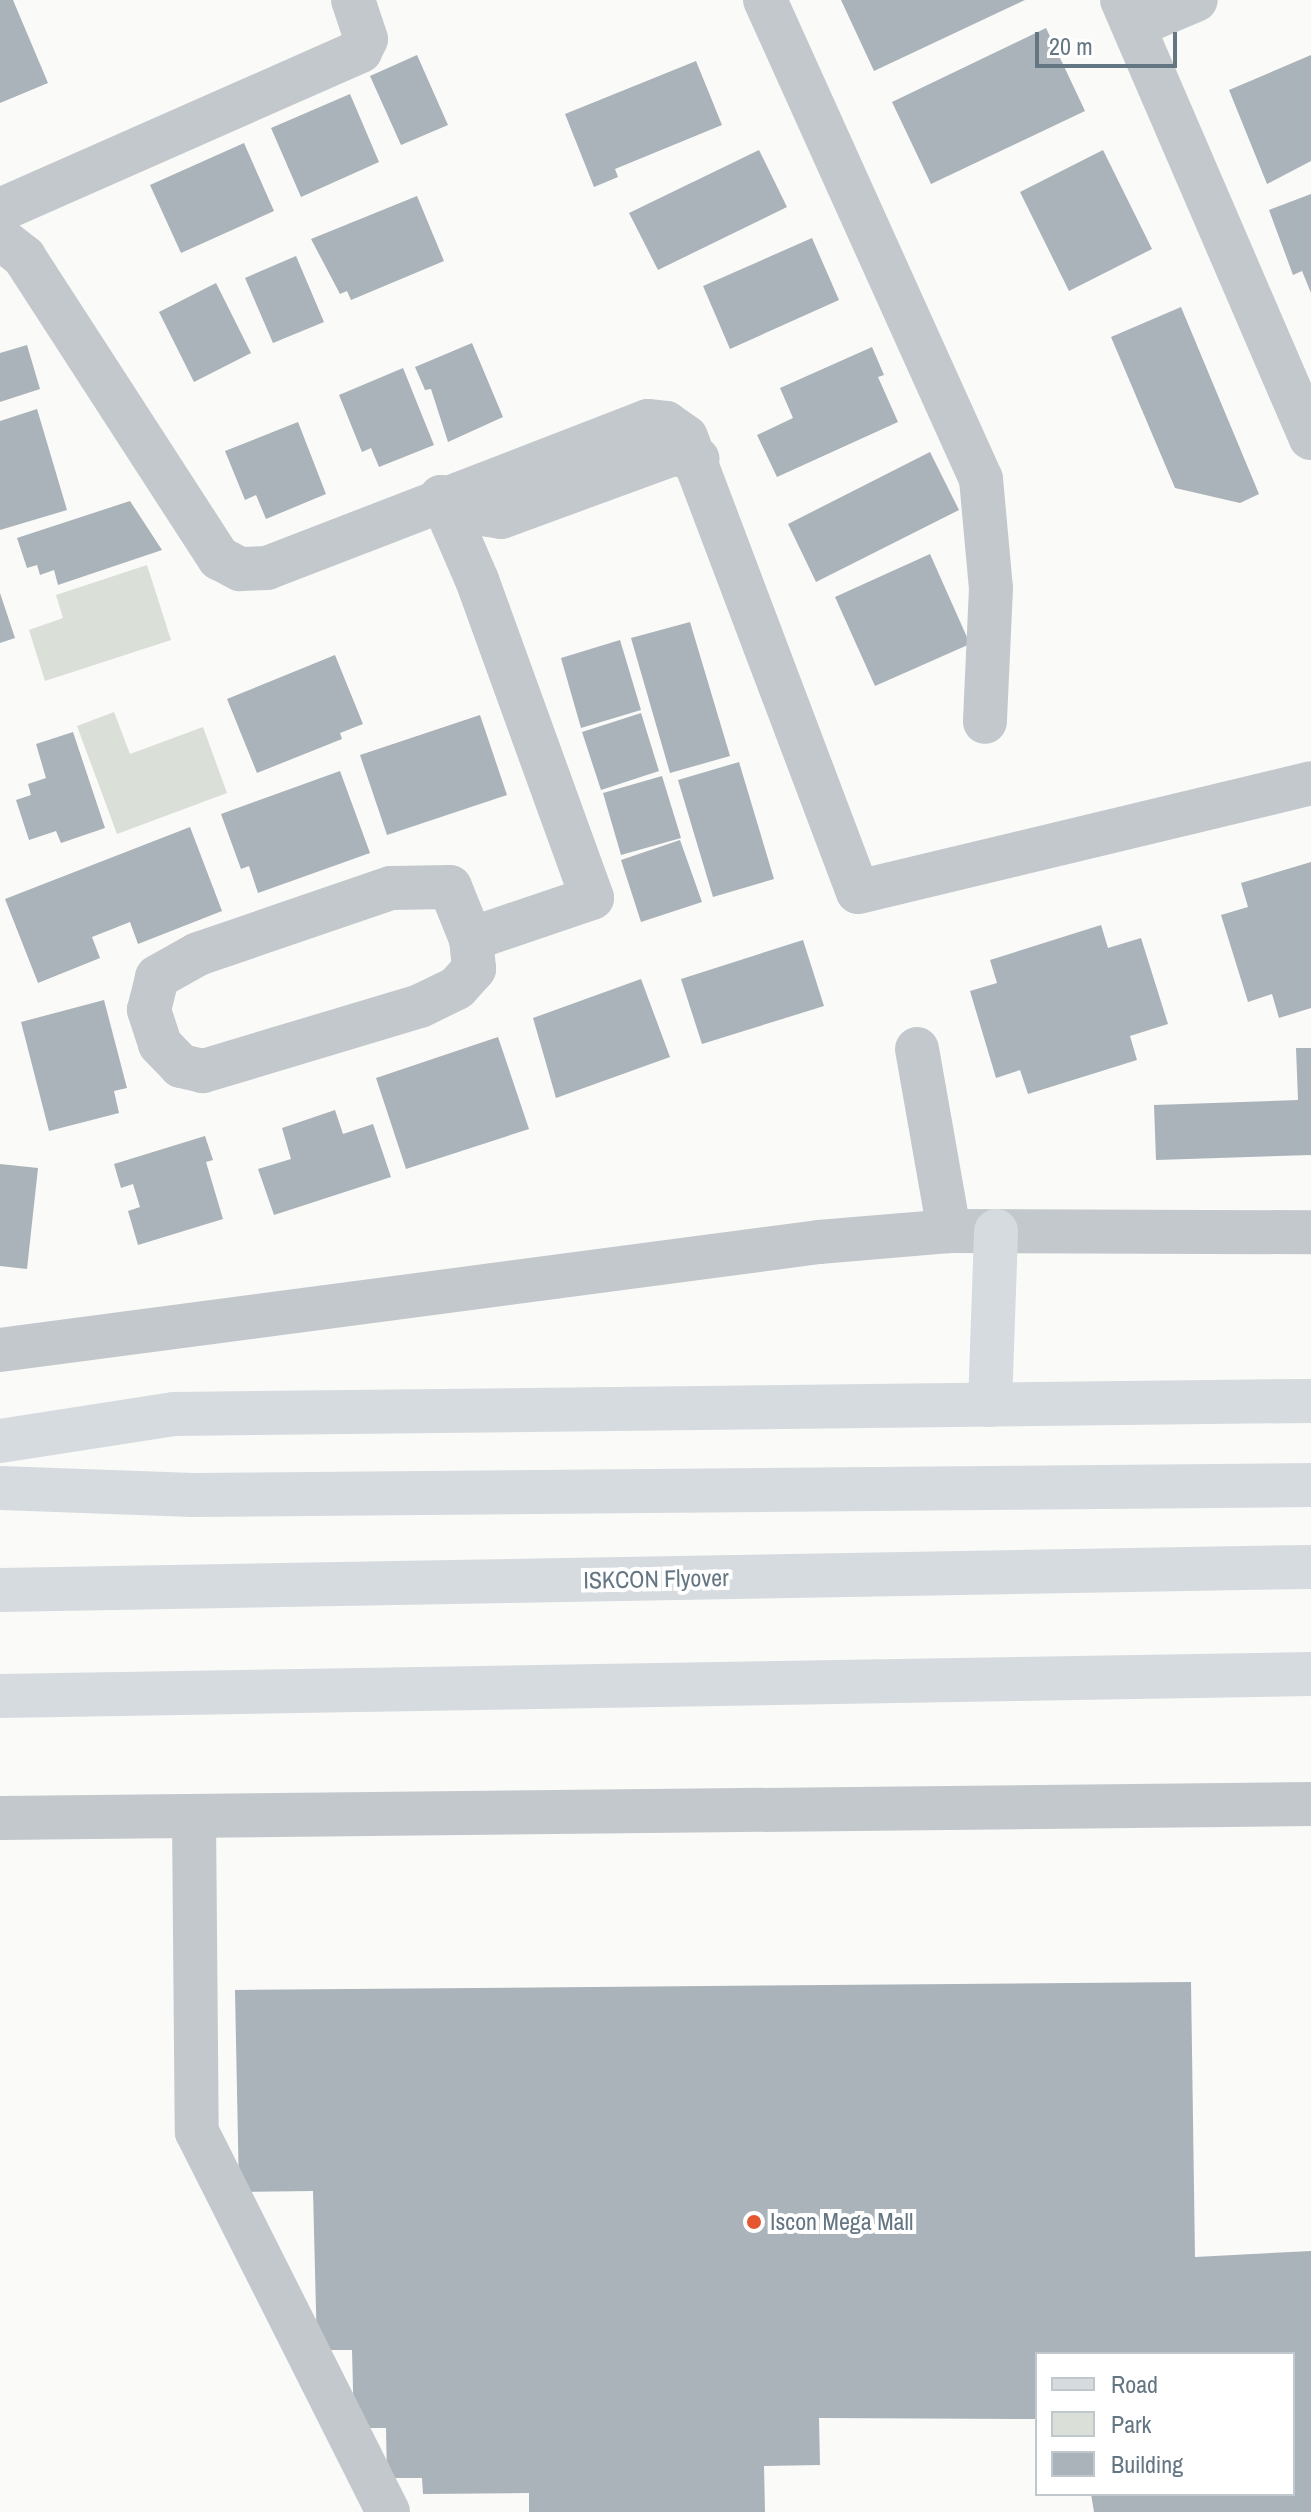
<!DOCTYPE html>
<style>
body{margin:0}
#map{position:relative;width:1311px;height:2512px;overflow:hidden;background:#fafaf8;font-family:"Archivo Narrow",sans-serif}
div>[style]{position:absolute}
.green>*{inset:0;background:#dadfd7}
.building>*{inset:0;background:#aab3b9}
.minor>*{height:44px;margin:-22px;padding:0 22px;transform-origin:22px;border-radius:22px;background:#c3c8cc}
.major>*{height:44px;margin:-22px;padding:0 22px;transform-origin:22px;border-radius:22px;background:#d6dbdf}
.highway>*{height:44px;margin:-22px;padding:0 22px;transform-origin:22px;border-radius:22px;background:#d6dbdf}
.dots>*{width:22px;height:22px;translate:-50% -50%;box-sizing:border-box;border:4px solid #fff;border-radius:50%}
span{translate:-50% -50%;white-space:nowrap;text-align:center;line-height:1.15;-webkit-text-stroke:8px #fff;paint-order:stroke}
.street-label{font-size:24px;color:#657683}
.poi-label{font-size:24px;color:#657683}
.left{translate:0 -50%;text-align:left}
.legend{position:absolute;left:1035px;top:2352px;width:260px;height:144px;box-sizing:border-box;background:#fff;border:2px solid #c1c8cd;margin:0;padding:10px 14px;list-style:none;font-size:24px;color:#657683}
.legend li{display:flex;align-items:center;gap:16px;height:40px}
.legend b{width:40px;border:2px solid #c1c8cd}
.scale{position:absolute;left:1035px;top:32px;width:142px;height:36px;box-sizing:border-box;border:4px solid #657683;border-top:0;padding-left:10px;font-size:24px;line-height:28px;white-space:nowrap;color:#657683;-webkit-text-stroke:6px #fff;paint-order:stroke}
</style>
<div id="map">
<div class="green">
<i style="clip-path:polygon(147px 565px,171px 640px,45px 681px,29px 630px,63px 618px,56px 595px)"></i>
<i style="clip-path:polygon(114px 712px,130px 754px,203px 727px,227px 793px,117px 834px,77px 726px)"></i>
</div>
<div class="building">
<i style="clip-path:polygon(0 0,13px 0,48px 83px,0 103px)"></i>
<i style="clip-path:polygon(841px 0,1025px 0,874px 71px)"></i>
<i style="clip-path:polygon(1046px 28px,1085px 111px,931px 184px,892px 102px)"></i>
<i style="clip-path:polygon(417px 55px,448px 125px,401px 145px,370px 76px)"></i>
<i style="clip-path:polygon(1311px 55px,1311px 161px,1267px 184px,1229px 90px)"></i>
<i style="clip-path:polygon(696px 61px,722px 125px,615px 169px,618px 177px,594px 187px,565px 114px)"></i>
<i style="clip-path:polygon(350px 94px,379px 162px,301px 197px,271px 128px)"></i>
<i style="clip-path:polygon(244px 143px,274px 211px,181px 253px,150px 185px)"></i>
<i style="clip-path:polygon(759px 150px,787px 207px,658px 270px,629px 213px)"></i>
<i style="clip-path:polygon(1103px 150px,1152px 249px,1069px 291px,1020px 192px)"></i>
<i style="clip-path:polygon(1311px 194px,1311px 293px,1302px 271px,1293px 275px,1269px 210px)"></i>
<i style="clip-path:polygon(417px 196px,444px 261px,351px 300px,347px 291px,340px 294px,311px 239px)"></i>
<i style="clip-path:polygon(812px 238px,839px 300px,730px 349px,703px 286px)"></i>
<i style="clip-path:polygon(296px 256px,324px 322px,273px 343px,245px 278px)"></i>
<i style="clip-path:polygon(216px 283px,251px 353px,194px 382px,159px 312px)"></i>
<i style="clip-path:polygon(1181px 307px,1259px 494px,1240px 503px,1175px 488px,1111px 337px)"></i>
<i style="clip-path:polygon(472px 343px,503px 417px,448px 442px,431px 389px,425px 390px,415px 367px)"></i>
<i style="clip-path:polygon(27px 345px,40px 389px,0 402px,0 353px)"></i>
<i style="clip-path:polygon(872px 347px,884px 375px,878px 377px,898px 422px,777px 477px,757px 435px,793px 418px,780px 388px)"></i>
<i style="clip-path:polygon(403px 368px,434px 445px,379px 467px,371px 448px,362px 452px,339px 395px)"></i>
<i style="clip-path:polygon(37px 409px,67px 510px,0 530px,0 421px)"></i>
<i style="clip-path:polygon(298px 422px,326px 494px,266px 519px,256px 495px,245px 500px,225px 451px)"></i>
<i style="clip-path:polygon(930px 452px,959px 510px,816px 582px,788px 524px)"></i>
<i style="clip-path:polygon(130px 501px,162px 550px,58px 585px,54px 570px,40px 575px,37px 565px,27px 568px,17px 538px)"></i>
<i style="clip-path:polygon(930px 554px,970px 644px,875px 686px,835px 597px)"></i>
<i style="clip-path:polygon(0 593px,15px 638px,0 643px)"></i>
<i style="clip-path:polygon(690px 622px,730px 756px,670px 773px,631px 638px)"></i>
<i style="clip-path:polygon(620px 640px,641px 710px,581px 728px,561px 658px)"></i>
<i style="clip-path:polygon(335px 655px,363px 724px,340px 733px,342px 739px,257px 773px,227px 699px)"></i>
<i style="clip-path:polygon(641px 713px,659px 771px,601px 790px,582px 732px)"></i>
<i style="clip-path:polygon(480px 715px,507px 795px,387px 835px,360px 755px)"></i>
<i style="clip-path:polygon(73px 732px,105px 828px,61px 843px,56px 831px,29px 840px,16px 800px,31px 795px,28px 784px,46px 778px,36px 744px)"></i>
<i style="clip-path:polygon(739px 762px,774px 879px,713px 897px,678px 780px)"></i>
<i style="clip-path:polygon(340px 771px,370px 853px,258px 893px,249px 866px,241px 869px,221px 814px)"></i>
<i style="clip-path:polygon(662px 776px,681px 838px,621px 855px,603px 793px)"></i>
<i style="clip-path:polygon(190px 827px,222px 911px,138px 944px,130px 922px,92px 937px,100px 958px,38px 983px,5px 899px)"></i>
<i style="clip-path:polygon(680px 840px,702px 902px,641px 922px,621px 860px)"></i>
<i style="clip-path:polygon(1311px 862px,1311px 1008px,1279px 1018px,1272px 994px,1248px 1002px,1221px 915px,1248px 907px,1241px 883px)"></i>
<i style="clip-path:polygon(1101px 925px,1108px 948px,1141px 938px,1168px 1024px,1130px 1036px,1137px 1060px,1028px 1094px,1020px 1070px,996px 1078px,970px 991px,997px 983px,990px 960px)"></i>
<i style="clip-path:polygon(803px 940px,824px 1006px,702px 1044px,681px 979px)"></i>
<i style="clip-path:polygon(641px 979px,670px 1057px,556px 1098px,533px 1018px)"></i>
<i style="clip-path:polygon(104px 1000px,127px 1088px,114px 1091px,119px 1113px,49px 1131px,21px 1022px)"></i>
<i style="clip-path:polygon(498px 1037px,529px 1129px,406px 1169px,376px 1078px)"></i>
<i style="clip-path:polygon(1296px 1048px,1311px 1048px,1311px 1155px,1156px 1160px,1154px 1105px,1298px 1100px)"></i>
<i style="clip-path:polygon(335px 1110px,343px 1134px,373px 1124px,391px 1177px,274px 1215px,258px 1169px,291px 1159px,282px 1128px)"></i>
<i style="clip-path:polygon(205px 1136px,213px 1160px,206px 1162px,223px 1219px,138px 1245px,128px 1211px,140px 1207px,133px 1184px,121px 1188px,114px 1164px)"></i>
<i style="clip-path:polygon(0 1164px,38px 1168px,27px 1269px,0 1266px)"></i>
<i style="clip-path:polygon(1191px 1982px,1195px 2257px,1311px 2251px,1311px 2512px,1094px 2512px,1091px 2494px,1293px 2494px,1293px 2354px,1037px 2354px,1037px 2419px,819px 2418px,820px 2465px,764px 2466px,765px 2512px,529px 2512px,529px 2493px,423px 2494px,422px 2478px,387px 2478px,386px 2428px,354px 2428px,352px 2350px,317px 2350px,313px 2191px,239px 2192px,235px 1990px)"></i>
</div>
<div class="minor">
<i style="left:765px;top:0;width:525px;rotate:65.73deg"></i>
<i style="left:981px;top:479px;width:109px;rotate:84.8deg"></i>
<i style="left:991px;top:588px;width:134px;rotate:92.6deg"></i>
<i style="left:1122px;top:0;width:477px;rotate:66.7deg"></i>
<i style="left:1134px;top:26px;width:67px;rotate:-22.8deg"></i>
<i style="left:0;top:210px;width:394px;rotate:-23.8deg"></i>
<i style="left:360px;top:51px;width:13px;rotate:-63deg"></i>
<i style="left:366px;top:39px;width:41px;rotate:-108.4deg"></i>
<i style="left:0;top:238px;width:31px;rotate:38deg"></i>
<i style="left:24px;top:257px;width:359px;rotate:57.1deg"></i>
<i style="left:219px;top:558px;width:24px;rotate:28deg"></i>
<i style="left:240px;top:569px;width:27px;rotate:-2deg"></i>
<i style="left:267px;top:568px;width:408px;rotate:-21.1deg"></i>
<i style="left:648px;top:421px;width:18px;rotate:6deg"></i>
<i style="left:666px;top:423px;width:24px;rotate:35deg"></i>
<i style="left:686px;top:437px;width:486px;rotate:69.3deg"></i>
<i style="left:858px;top:892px;width:466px;rotate:-13.5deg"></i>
<i style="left:441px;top:497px;width:90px;rotate:66.6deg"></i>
<i style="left:477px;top:580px;width:338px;rotate:70.1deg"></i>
<i style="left:592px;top:898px;width:128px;rotate:161.3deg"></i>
<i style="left:471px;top:939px;width:30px;rotate:84deg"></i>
<i style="left:474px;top:969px;width:25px;rotate:132deg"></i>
<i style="left:457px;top:988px;width:41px;rotate:154.1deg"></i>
<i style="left:420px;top:1006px;width:227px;rotate:163.3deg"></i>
<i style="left:203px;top:1071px;width:23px;rotate:-167deg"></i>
<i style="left:181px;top:1066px;width:30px;rotate:-134deg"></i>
<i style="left:160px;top:1044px;width:36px;rotate:-108deg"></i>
<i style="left:149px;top:1010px;width:34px;rotate:-76deg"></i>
<i style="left:157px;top:977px;width:47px;rotate:-29.3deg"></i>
<i style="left:198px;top:954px;width:204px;rotate:-18.9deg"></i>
<i style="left:391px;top:888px;width:59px;rotate:-1deg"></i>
<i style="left:450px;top:887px;width:56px;rotate:68deg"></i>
<i style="left:441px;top:497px;width:37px;rotate:26deg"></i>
<i style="left:474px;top:513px;width:27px;rotate:8deg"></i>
<i style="left:501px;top:517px;width:183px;rotate:-20.1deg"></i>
<i style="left:673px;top:454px;width:25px;rotate:11deg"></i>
<i style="left:917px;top:1049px;width:185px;rotate:80deg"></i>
<i style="left:0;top:1350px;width:826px;rotate:-7.51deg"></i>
<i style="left:819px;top:1242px;width:130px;rotate:-4.8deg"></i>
<i style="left:949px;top:1231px;width:362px;rotate:0.2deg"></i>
<i style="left:0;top:1818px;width:1311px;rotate:-0.61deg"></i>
<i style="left:194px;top:1818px;width:314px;rotate:89.5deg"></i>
<i style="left:197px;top:2132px;width:425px;rotate:63.3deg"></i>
</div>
<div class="major">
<i style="left:990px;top:1405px;width:174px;rotate:-88deg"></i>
<i style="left:0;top:1441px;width:176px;rotate:-8.8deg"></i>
<i style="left:174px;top:1414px;width:1137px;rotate:-0.66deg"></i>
<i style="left:0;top:1696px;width:1311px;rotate:-0.96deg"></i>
</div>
<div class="highway">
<i style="left:0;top:1488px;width:193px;rotate:2.1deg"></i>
<i style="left:193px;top:1495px;width:1118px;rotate:-0.51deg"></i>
<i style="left:0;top:1590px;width:1311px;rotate:-1.01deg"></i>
</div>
<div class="dots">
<i style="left:754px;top:2222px;background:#e4572e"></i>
</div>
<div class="street-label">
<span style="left:656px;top:1579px;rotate:-1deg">ISKCON Flyover</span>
</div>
<div class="poi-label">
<span class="left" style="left:770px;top:2222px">Iscon Mega Mall</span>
</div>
<ul class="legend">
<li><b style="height:10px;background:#d6dbdf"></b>Road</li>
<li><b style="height:22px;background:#dadfd7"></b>Park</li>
<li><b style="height:22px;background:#aab3b9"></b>Building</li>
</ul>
<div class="scale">20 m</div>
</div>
